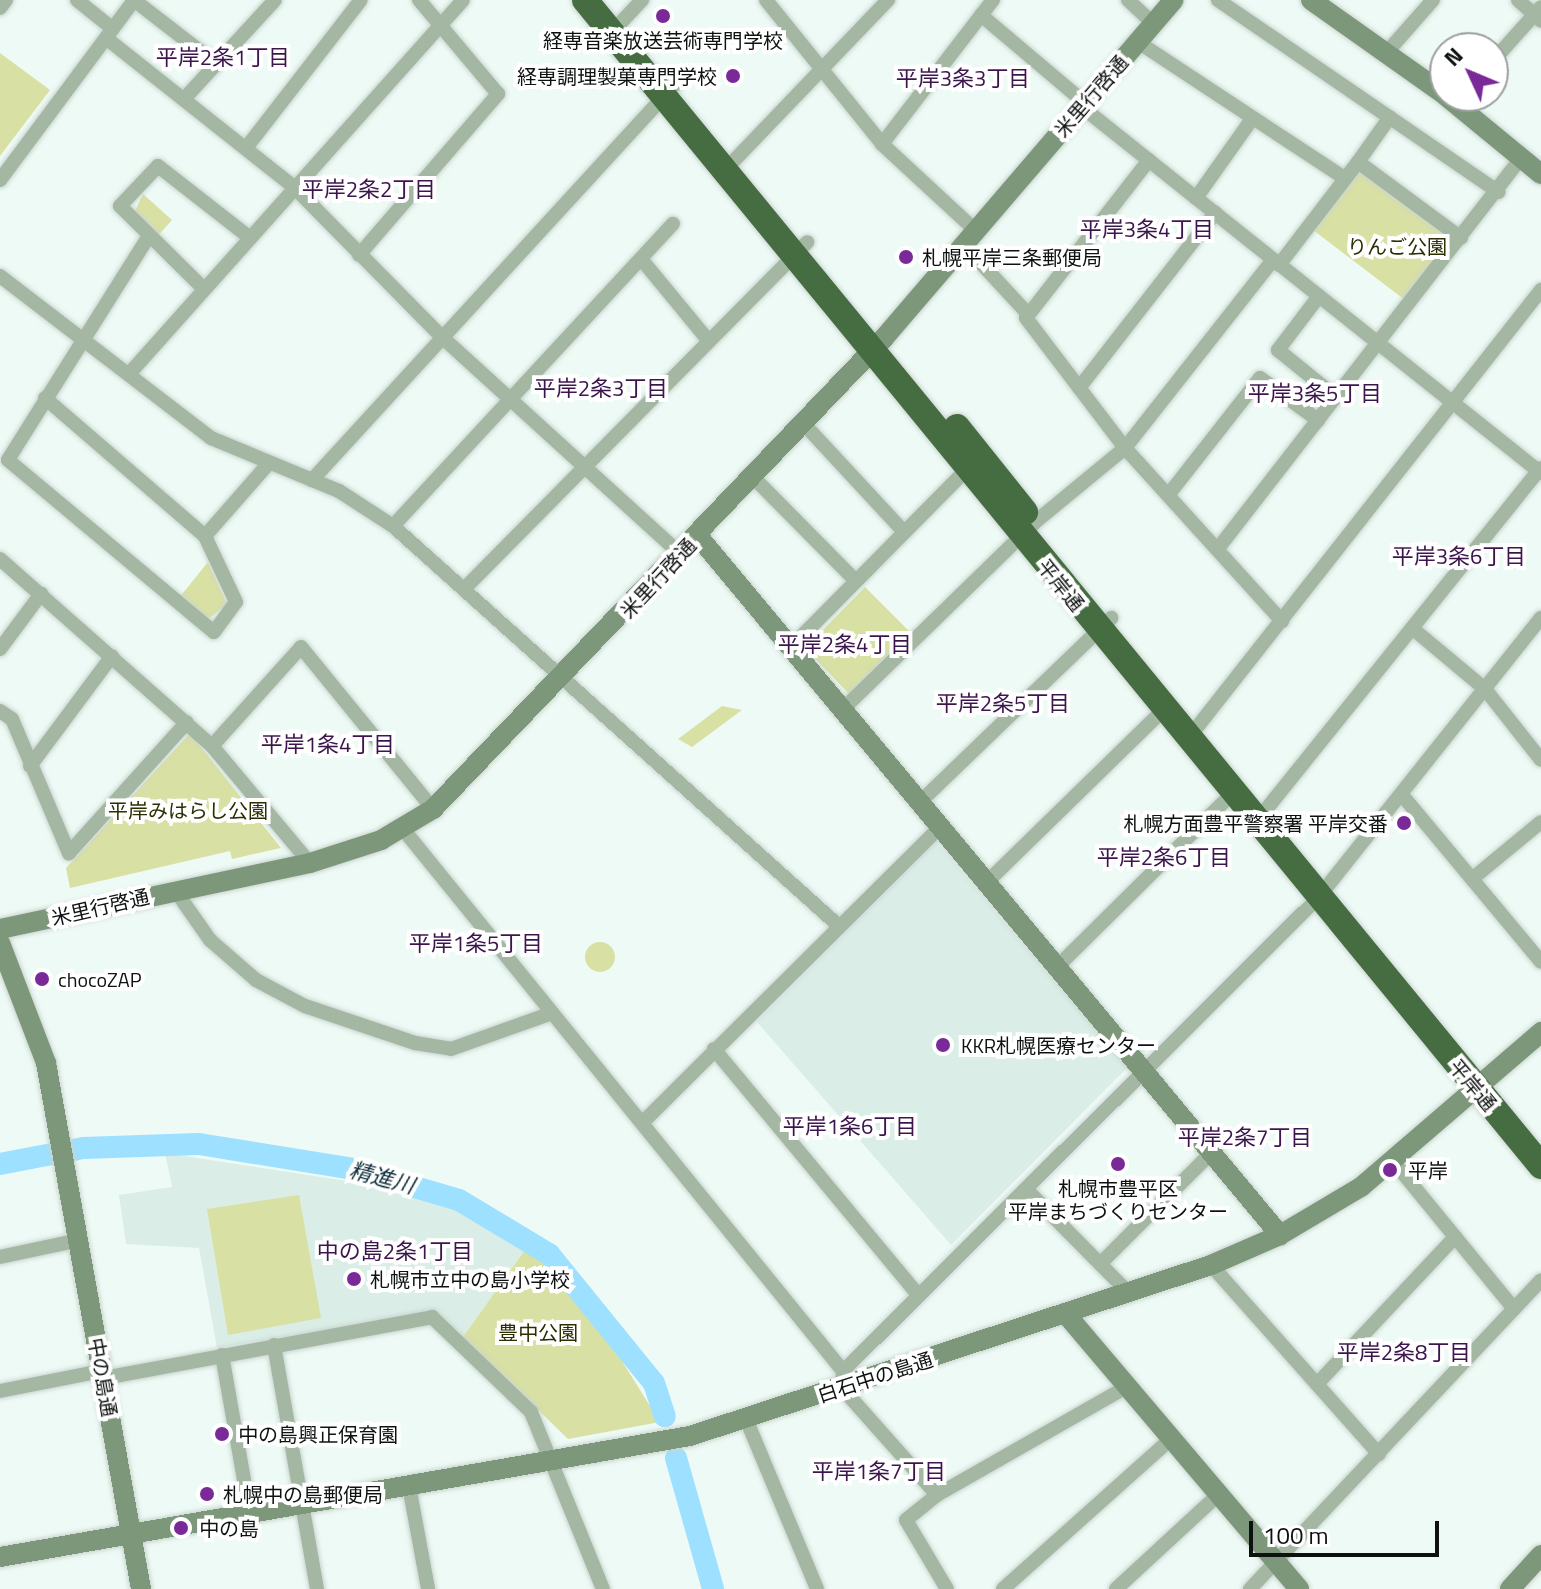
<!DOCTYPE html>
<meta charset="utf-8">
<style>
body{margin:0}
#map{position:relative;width:1541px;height:1589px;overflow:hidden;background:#eefaf5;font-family:"Titillium Web","Noto Sans JP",sans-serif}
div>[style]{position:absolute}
.built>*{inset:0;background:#daeee7}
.green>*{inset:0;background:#d9e0a3}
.round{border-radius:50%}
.river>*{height:22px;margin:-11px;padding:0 11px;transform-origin:11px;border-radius:11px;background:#9de0ff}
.roads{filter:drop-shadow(0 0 2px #cad5d0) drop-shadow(0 0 2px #cad5d0)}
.street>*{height:14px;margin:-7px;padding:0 7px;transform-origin:7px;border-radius:7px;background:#a4b7a2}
.secondary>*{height:20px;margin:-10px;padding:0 10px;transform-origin:10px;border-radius:10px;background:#7c9779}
.highway>*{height:26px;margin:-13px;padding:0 13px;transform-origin:13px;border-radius:13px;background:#466d42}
.dots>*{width:22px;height:22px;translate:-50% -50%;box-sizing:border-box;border:4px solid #fff;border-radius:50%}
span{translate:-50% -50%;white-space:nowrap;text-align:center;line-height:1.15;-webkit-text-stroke:8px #fff;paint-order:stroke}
.poi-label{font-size:20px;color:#0d1110}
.right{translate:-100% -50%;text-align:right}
.left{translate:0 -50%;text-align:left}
.street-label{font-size:20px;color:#0d1110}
.park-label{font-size:20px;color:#2b2e00}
.neighbourhood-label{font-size:22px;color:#3b154b}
.water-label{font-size:22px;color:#0e2e3b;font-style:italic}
.north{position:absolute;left:1429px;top:32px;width:80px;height:80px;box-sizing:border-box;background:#fff;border:2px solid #9ea09f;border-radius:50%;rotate:314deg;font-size:22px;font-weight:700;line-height:32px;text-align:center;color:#0d1110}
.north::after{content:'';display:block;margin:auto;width:28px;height:36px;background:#7a2999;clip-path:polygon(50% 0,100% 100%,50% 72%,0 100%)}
.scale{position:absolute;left:1249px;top:1521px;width:190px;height:36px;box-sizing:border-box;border:4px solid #0d1110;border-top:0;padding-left:10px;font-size:24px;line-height:28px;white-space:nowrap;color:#0d1110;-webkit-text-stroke:6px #fff;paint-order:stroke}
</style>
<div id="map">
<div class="built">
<i style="clip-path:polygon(936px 842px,1127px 1068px,951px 1245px,757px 1022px)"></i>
<i style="clip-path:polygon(165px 1153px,412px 1191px,478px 1214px,527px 1247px,463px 1337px,436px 1311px,217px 1348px,199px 1248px,126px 1244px,119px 1195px,172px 1187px)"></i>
</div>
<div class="green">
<i style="clip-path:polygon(0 53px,50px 90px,0 156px)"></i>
<i style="clip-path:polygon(1358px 170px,1451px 237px,1405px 300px,1313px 230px)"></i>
<i style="clip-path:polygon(143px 194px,172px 220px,156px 238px,134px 213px)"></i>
<i style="clip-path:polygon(208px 562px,227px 604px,206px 621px,179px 598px)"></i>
<i style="clip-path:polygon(865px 587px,912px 634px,850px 695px,805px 648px)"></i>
<i style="clip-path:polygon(722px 706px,742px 710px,692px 747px,678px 739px)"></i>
<i style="clip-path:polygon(190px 733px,281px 848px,232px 859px,230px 851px,70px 888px,66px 868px)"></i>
<i class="round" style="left:585px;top:942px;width:30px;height:30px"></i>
<i style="clip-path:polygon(299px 1195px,321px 1318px,228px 1335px,207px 1209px)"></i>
<i style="clip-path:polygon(527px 1247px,577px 1289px,660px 1422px,568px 1439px,463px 1337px)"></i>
</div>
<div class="river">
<i style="left:0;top:1164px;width:85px;rotate:-10.9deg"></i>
<i style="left:83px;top:1148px;width:116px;rotate:-2deg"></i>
<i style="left:199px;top:1144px;width:156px;rotate:9.2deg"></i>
<i style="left:353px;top:1169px;width:110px;rotate:16.3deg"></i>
<i style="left:459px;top:1200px;width:105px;rotate:31deg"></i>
<i style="left:549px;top:1254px;width:166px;rotate:50.9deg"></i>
<i style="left:654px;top:1383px;width:35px;rotate:72deg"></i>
<i style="left:676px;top:1458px;width:136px;rotate:74.2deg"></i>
</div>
<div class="roads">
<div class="street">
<i style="left:77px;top:0;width:46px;rotate:38.9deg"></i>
<i style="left:766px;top:0;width:185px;rotate:51.1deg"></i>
<i style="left:882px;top:144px;width:128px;rotate:42.8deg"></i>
<i style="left:1128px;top:0;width:35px;rotate:43deg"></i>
<i style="left:1218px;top:0;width:340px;rotate:34.4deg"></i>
<i style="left:1518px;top:0;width:31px;rotate:42deg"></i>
<i style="left:0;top:8px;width:10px;rotate:-53deg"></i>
<i style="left:981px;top:15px;width:136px;rotate:40.2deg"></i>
<i style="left:612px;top:32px;width:44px;rotate:-46.8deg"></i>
<i style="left:106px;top:38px;width:241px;rotate:38.4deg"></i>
<i style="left:295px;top:188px;width:211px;rotate:45.4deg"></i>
<i style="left:443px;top:338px;width:321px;rotate:42.3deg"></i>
<i style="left:1138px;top:42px;width:247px;rotate:33.4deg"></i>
<i style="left:1388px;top:51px;width:68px;rotate:-48.6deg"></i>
<i style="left:1493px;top:61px;width:72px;rotate:-48.4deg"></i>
<i style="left:184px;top:99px;width:134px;rotate:-47.4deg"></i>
<i style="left:1082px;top:107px;width:587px;rotate:38.57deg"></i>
<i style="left:882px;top:144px;width:182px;rotate:-52.4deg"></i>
<i style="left:246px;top:148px;width:187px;rotate:-52.2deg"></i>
<i style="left:1149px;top:160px;width:200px;rotate:127.9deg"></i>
<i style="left:1026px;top:318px;width:163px;rotate:52.7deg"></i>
<i style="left:1125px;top:448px;width:234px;rotate:47.8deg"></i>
<i style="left:1358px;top:162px;width:55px;rotate:-54.6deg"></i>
<i style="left:725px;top:170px;width:236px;rotate:-46.2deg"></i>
<i style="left:0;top:180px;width:224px;rotate:-53.3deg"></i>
<i style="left:134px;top:0;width:101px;rotate:37.8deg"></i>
<i style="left:1196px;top:198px;width:97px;rotate:-54.7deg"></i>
<i style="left:147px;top:239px;width:261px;rotate:122.2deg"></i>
<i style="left:8px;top:460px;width:268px;rotate:39.9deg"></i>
<i style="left:214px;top:632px;width:37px;rotate:-54deg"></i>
<i style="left:236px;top:602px;width:73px;rotate:-115.2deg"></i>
<i style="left:205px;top:536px;width:96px;rotate:-48.8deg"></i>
<i style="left:964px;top:245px;width:94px;rotate:47.2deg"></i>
<i style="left:359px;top:255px;width:213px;rotate:-49.2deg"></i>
<i style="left:498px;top:94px;width:123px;rotate:-130deg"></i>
<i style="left:642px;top:260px;width:104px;rotate:50.5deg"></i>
<i style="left:1279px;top:265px;width:130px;rotate:-52.5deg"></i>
<i style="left:1358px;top:162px;width:128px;rotate:36.4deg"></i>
<i style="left:0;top:276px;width:266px;rotate:37.5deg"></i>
<i style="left:211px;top:438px;width:139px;rotate:22.5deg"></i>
<i style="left:339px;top:491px;width:64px;rotate:32.9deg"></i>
<i style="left:393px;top:526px;width:599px;rotate:41.89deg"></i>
<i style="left:204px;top:289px;width:118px;rotate:-135.3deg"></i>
<i style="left:120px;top:206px;width:55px;rotate:-46.5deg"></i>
<i style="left:158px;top:166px;width:117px;rotate:38deg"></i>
<i style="left:1319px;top:296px;width:68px;rotate:127.2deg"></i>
<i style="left:1278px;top:350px;width:75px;rotate:39deg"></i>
<i style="left:129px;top:374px;width:501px;rotate:-48.23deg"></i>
<i style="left:1079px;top:388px;width:222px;rotate:-52.1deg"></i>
<i style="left:45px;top:398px;width:211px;rotate:40.8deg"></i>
<i style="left:804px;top:424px;width:147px;rotate:47.2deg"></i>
<i style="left:754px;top:478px;width:145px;rotate:45.3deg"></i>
<i style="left:312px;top:480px;width:539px;rotate:-47.48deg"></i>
<i style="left:1169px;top:494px;width:147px;rotate:-51.9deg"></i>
<i style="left:1260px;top:378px;width:72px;rotate:35.9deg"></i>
<i style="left:393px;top:526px;width:412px;rotate:-47.2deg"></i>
<i style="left:1220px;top:546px;width:492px;rotate:-52.2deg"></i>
<i style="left:0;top:559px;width:283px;rotate:41.4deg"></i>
<i style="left:212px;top:746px;width:153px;rotate:50.1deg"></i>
<i style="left:464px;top:589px;width:488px;rotate:-45.3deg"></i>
<i style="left:1412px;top:628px;width:95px;rotate:39.9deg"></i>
<i style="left:1485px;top:689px;width:90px;rotate:51.7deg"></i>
<i style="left:791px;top:647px;width:256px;rotate:-45.3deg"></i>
<i style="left:0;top:649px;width:69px;rotate:-53.3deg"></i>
<i style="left:842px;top:710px;width:268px;rotate:-44.2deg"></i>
<i style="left:1034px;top:523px;width:118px;rotate:-39.5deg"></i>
<i style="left:1125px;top:448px;width:239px;rotate:-51.8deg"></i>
<i style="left:0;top:711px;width:14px;rotate:34deg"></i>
<i style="left:12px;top:719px;width:146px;rotate:67deg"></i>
<i style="left:69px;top:853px;width:176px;rotate:-48deg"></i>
<i style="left:1187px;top:740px;width:573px;rotate:-51.81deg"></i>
<i style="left:212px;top:746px;width:133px;rotate:-48deg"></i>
<i style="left:301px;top:647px;width:209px;rotate:50.8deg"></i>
<i style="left:30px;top:766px;width:137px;rotate:-53.3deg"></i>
<i style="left:1402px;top:795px;width:217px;rotate:50.2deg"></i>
<i style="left:919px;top:803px;width:267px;rotate:-43.9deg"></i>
<i style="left:1256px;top:822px;width:454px;rotate:-51.2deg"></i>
<i style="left:403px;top:829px;width:698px;rotate:50.93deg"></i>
<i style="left:843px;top:1371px;width:17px;rotate:93deg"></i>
<i style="left:842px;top:1388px;width:143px;rotate:48.4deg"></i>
<i style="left:1472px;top:879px;width:89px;rotate:-39.6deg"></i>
<i style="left:986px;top:883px;width:248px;rotate:-44.3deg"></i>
<i style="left:175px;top:890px;width:61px;rotate:55deg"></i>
<i style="left:210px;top:940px;width:61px;rotate:41deg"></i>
<i style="left:256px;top:980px;width:55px;rotate:28deg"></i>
<i style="left:305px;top:1006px;width:116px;rotate:18.6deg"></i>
<i style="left:415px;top:1043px;width:36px;rotate:9deg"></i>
<i style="left:451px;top:1049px;width:107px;rotate:-19.6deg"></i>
<i style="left:1056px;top:968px;width:247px;rotate:-44.7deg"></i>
<i style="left:714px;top:1049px;width:320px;rotate:50.3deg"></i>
<i style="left:642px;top:1123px;width:420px;rotate:-44.8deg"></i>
<i style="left:1393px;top:1161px;width:191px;rotate:50.7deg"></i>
<i style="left:1026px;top:1189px;width:145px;rotate:45.3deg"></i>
<i style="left:0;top:1257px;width:81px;rotate:-12.1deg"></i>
<i style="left:1101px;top:1263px;width:156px;rotate:-45deg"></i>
<i style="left:1211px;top:1265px;width:253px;rotate:48.4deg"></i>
<i style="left:274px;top:1345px;width:248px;rotate:80deg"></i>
<i style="left:222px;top:1355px;width:161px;rotate:80deg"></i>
<i style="left:843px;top:1371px;width:670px;rotate:-44.88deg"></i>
<i style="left:1318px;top:898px;width:358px;rotate:-51.5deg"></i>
<i style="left:104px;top:1378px;width:334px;rotate:-10.5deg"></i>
<i style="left:432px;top:1317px;width:137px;rotate:43.8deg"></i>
<i style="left:531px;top:1412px;width:191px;rotate:67.9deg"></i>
<i style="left:1317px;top:1384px;width:202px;rotate:-46.8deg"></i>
<i style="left:0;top:1391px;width:104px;rotate:-11.1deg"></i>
<i style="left:746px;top:1419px;width:184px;rotate:67.3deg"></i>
<i style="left:409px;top:1486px;width:105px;rotate:79.5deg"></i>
<i style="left:947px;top:1589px;width:80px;rotate:-120.7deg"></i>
<i style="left:906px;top:1520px;width:40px;rotate:-39deg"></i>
<i style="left:937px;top:1495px;width:218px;rotate:-29.7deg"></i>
<i style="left:1003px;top:1589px;width:225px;rotate:-41.8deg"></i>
<i style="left:1116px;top:1589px;width:139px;rotate:-42.7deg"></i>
<i style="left:1250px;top:1589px;width:424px;rotate:-46.7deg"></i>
</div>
<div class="secondary">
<i style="left:1311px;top:0;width:164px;rotate:35.3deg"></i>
<i style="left:1446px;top:96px;width:123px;rotate:39.4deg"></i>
<i style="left:698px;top:536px;width:910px;rotate:50.22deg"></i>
<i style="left:0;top:929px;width:317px;rotate:-12deg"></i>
<i style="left:310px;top:863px;width:75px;rotate:-17.9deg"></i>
<i style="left:381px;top:840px;width:61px;rotate:-30.8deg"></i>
<i style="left:433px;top:809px;width:652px;rotate:-46.24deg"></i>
<i style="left:884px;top:338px;width:445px;rotate:-49.4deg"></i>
<i style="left:0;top:943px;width:129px;rotate:69deg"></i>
<i style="left:46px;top:1063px;width:535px;rotate:79.76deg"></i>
<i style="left:1065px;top:1313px;width:362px;rotate:49.7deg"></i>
<i style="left:0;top:1557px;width:701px;rotate:-9.95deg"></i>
<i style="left:690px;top:1436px;width:548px;rotate:-18.17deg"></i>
<i style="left:1211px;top:1265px;width:75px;rotate:-23.5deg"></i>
<i style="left:1280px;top:1235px;width:94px;rotate:-30.7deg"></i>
<i style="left:1361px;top:1187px;width:238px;rotate:-40.7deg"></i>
<i style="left:1510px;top:1589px;width:46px;rotate:-47.6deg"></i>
</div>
<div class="highway">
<i style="left:585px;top:0;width:1508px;rotate:50.65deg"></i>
<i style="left:957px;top:427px;width:109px;rotate:51.3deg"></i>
</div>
</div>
<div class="dots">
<i style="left:663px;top:16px;background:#7a2999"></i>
<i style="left:733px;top:76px;background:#7a2999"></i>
<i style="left:906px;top:257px;background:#7a2999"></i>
<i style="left:1404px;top:823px;background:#7a2999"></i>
<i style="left:42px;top:979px;background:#7a2999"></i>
<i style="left:943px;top:1045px;background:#7a2999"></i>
<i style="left:1118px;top:1164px;background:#7a2999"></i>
<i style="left:1390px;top:1170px;background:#7a2999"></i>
<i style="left:354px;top:1279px;background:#7a2999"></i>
<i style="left:222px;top:1434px;background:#7a2999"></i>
<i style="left:207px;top:1494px;background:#7a2999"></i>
<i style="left:181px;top:1528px;background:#7a2999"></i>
</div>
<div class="poi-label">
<span style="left:663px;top:40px">経専音楽放送芸術専門学校</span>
<span class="right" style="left:717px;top:76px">経専調理製菓専門学校</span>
<span class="left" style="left:922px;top:257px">札幌平岸三条郵便局</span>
<span class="right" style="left:1388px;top:823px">札幌方面豊平警察署 平岸交番</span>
<span class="left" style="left:58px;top:979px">chocoZAP</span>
<span class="left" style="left:961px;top:1045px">KKR札幌医療センター</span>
<span class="left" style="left:1408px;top:1170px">平岸</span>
<span style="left:1118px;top:1200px">札幌市豊平区<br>平岸まちづくりセンター</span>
<span class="left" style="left:370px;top:1279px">札幌市立中の島小学校</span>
<span class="left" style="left:238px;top:1434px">中の島興正保育園</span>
<span class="left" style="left:223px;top:1494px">札幌中の島郵便局</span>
<span class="left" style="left:199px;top:1528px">中の島</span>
</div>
<div class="street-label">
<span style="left:1091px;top:96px;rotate:-49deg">米里行啓通</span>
<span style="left:658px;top:578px;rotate:-47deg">米里行啓通</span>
<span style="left:1061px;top:585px;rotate:51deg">平岸通</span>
<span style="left:100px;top:907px;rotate:-13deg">米里行啓通</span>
<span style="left:1473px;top:1085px;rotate:50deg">平岸通</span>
<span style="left:103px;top:1377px;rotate:80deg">中の島通</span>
<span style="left:875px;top:1377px;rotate:-18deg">白石中の島通</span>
</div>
<div class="park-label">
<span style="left:1397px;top:246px">りんご公園</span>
<span style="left:188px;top:810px">平岸みはらし公園</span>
<span style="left:538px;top:1332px">豊中公園</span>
</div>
<div class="neighbourhood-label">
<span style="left:223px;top:58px">平岸2条1丁目</span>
<span style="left:963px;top:79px">平岸3条3丁目</span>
<span style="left:369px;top:190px">平岸2条2丁目</span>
<span style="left:1147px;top:230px">平岸3条4丁目</span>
<span style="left:601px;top:389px">平岸2条3丁目</span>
<span style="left:1315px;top:394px">平岸3条5丁目</span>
<span style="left:1459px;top:557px">平岸3条6丁目</span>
<span style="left:845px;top:645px">平岸2条4丁目</span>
<span style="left:1003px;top:704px">平岸2条5丁目</span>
<span style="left:328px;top:745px">平岸1条4丁目</span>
<span style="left:1164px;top:858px">平岸2条6丁目</span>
<span style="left:476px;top:944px">平岸1条5丁目</span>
<span style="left:850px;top:1127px">平岸1条6丁目</span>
<span style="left:1245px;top:1138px">平岸2条7丁目</span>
<span style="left:395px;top:1252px">中の島2条1丁目</span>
<span style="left:1404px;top:1353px">平岸2条8丁目</span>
<span style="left:879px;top:1472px">平岸1条7丁目</span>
</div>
<div class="water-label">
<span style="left:382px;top:1178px;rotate:15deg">精進川</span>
</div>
<div class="north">N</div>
<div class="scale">100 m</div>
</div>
